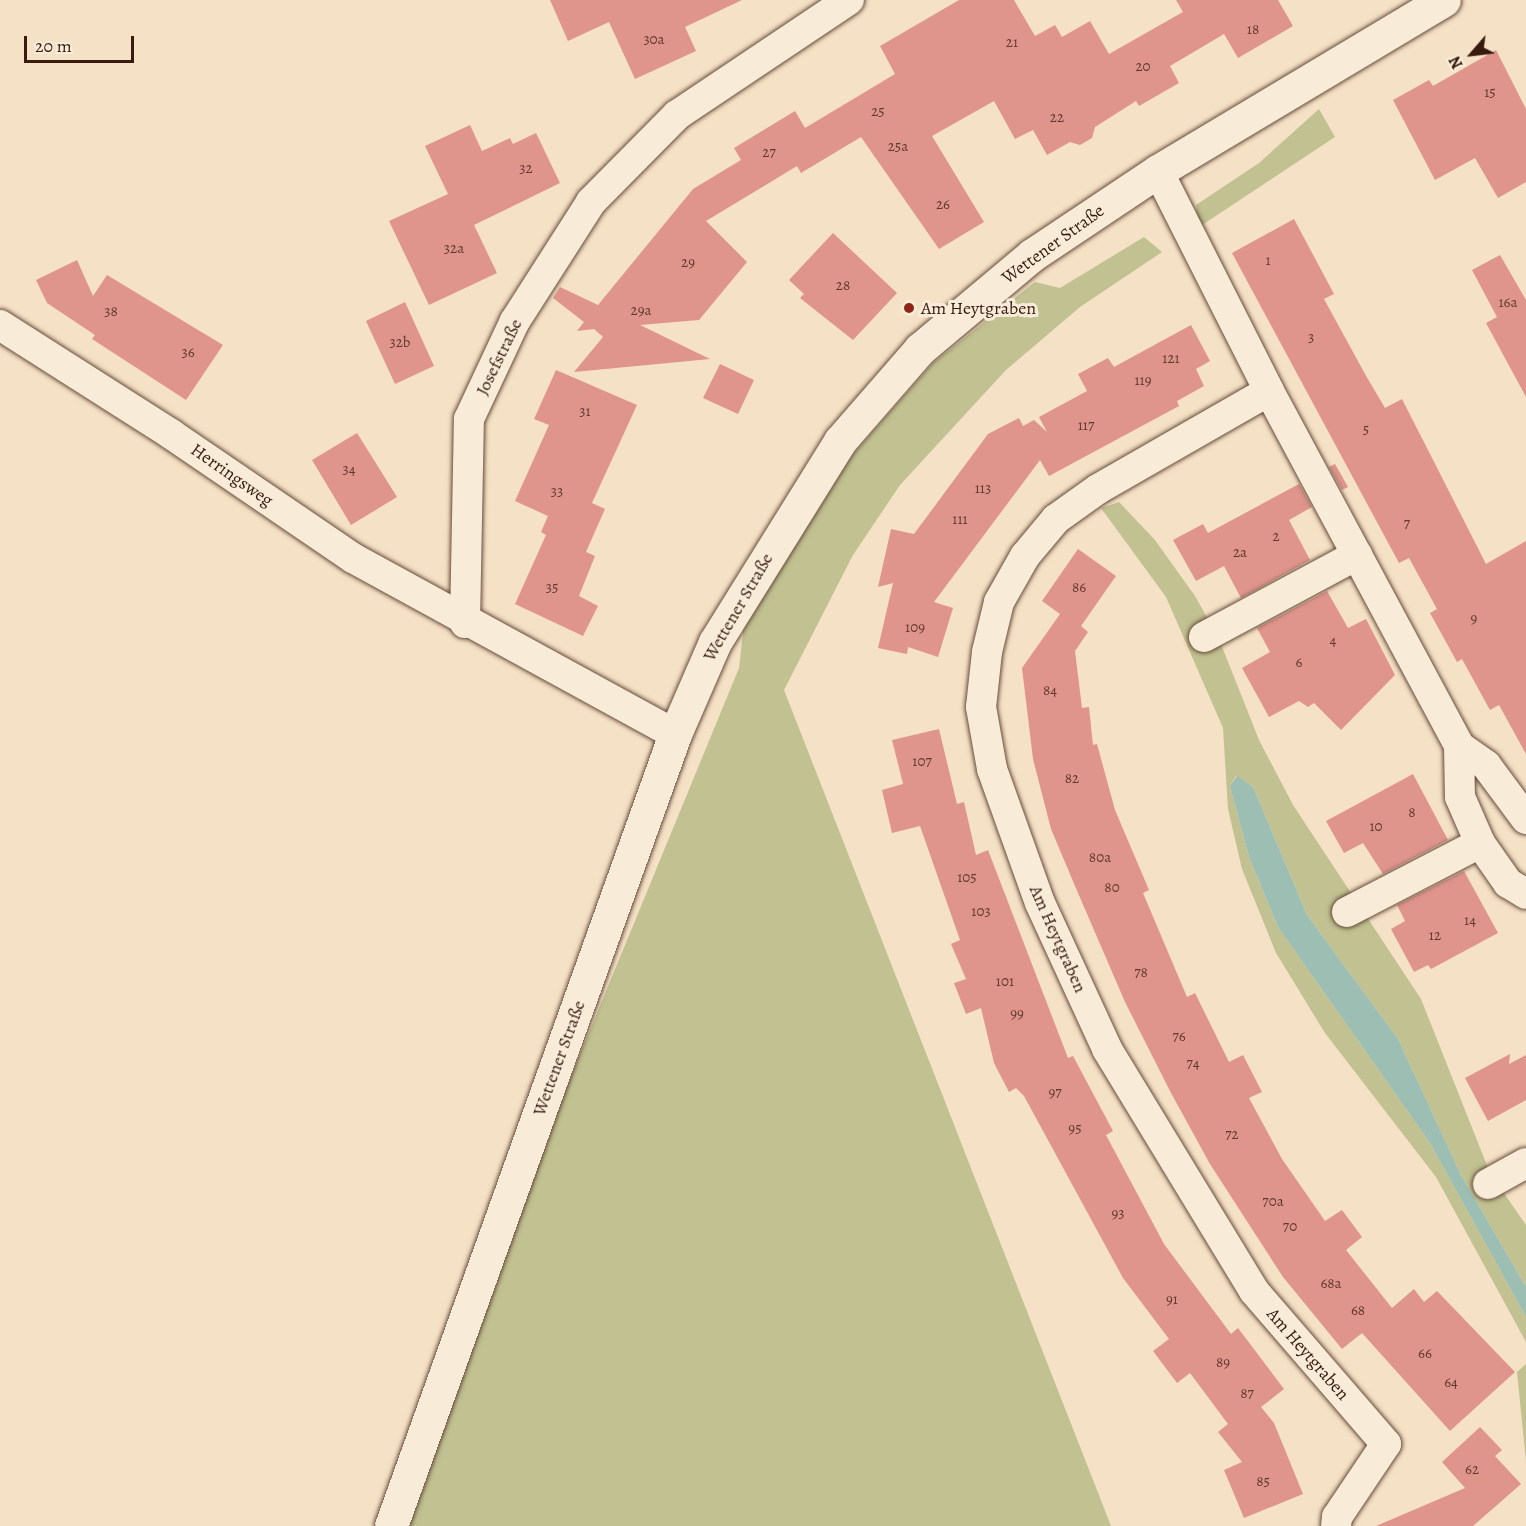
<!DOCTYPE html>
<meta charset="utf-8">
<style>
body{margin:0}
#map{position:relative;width:1526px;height:1526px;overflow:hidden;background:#f5e1c5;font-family:Alegreya,serif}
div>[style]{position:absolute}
.green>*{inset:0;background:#c1c191}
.water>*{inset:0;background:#9cbeb3}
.building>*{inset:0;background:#e0958c}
.roads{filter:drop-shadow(0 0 2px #664c3c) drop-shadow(0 0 2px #664c3c)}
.minor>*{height:30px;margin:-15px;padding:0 15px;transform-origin:15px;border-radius:15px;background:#f8ecd9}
.tertiary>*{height:33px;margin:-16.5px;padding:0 16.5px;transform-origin:16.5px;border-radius:16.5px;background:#f8ecd9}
.dots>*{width:16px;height:16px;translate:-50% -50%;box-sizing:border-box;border:3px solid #f8ecd9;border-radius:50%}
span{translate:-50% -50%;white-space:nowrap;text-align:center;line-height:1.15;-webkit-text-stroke:6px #f8ecd9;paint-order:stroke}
.number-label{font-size:15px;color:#613a2e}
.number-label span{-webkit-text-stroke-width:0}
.street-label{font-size:18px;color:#371b0e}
.poi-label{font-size:18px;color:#371b0e}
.left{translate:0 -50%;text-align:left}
.north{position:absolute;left:1442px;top:24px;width:60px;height:60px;-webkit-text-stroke:4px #f8ecd9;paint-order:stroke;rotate:242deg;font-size:16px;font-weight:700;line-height:24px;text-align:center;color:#371b0e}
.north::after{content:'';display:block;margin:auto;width:21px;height:27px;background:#371b0e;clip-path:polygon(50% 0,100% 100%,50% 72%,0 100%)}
.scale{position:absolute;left:24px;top:36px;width:110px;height:27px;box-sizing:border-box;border:3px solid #371b0e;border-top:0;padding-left:8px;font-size:18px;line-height:21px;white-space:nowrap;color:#371b0e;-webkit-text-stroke:4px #f8ecd9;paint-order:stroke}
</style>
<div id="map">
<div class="green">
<i style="clip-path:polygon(1319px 109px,1335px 137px,1199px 227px,1196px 205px,1259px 163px)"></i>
<i style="clip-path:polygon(1144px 237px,1162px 252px,1080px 307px,1006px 370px,900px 485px,853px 555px,784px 690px,1111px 1526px,386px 1526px,739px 668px,745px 615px,849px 459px,933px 363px,1035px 282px,1060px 288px)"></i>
<i style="clip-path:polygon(1119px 502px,1155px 540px,1195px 596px,1219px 639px,1259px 740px,1293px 805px,1421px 999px,1490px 1173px,1526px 1225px,1526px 1287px,1461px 1175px,1398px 1039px,1307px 915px,1253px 787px,1236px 776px,1230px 786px,1249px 857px,1278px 927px,1430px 1143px,1526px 1317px,1526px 1342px,1436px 1177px,1325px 1033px,1276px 953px,1242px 869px,1228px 809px,1223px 728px,1166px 597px,1101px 508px)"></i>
<i style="clip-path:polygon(1526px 1364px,1526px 1461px,1517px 1372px)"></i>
</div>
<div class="water">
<i style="clip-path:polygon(1237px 776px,1253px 787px,1307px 915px,1398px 1039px,1461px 1175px,1526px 1287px,1526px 1317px,1430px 1143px,1278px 927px,1249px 857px,1230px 786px)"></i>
</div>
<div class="building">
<i style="clip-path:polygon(550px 0,742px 0,685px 27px,696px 51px,635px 79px,609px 22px,568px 41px)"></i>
<i style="clip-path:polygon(959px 0,1014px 0,1035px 36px,1055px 25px,1062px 37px,1090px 21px,1109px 54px,1183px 12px,1176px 0,1278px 0,1293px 26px,1238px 58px,1224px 34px,1170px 66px,1179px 83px,1139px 106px,1136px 101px,1095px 127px,1092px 138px,1080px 145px,1070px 142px,1047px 155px,1033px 130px,1015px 139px,994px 101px,932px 136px,984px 222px,939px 249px,861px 137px,801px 173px,797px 166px,706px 221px,747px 262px,699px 320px,640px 325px,710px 359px,574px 372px,603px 337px,594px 329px,577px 331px,584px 322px,553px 298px,560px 287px,598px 305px,693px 189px,741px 160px,734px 148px,795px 111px,805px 128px,895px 74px,880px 46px)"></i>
<i style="clip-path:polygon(1496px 50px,1526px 109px,1526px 182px,1498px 198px,1475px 158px,1435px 180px,1393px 100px,1429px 80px,1433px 86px)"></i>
<i style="clip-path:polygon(470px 125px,482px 151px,510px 138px,513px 144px,536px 133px,560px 183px,474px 225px,497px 273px,429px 305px,389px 221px,448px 194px,425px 146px)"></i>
<i style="clip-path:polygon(1294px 219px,1334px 294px,1324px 299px,1365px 374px,1385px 408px,1402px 399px,1486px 564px,1526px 541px,1526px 754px,1499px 705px,1490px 710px,1462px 659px,1457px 662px,1430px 613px,1437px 609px,1409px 558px,1399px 563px,1232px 253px)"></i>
<i style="clip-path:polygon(833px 233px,897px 293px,853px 340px,800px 298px,804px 294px,789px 280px)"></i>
<i style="clip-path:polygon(1500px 255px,1526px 300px,1526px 397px,1486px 323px,1497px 317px,1472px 270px)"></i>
<i style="clip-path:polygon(77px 260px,93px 296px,107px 275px,223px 345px,186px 400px,92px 339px,95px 335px,47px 303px,36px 280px)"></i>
<i style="clip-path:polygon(405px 302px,434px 366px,395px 384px,366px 321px)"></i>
<i style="clip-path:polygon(1191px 325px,1210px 361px,1196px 369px,1204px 386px,1177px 401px,1179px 406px,1049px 476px,1040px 460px,934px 602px,953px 608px,938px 657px,908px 647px,907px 654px,878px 648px,893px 583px,878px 587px,891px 529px,914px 534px,988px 434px,1019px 418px,1023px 426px,1034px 420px,1047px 432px,1039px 417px,1087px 391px,1078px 374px,1108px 358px,1114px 367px)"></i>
<i style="clip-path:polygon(720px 364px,754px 380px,738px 414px,703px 398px)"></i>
<i style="clip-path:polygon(556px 370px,637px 405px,592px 503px,605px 509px,586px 552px,595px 556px,579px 596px,598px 606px,583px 636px,515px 604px,546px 535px,541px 532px,548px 516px,515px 501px,549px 425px,534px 419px)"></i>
<i style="clip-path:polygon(357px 433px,397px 497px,351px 525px,312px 460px)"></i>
<i style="clip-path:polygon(1335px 464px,1348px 487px,1342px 490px,1329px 467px)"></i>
<i style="clip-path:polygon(1299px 484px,1312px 507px,1289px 520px,1310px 560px,1241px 598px,1224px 566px,1196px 581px,1173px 540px,1203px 524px,1208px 533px)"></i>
<i style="clip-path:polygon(1078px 549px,1116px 576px,1081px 626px,1088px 632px,1075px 651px,1082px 708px,1089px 707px,1093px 745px,1097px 744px,1115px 810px,1149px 890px,1143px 893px,1187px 997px,1195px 993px,1229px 1062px,1243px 1055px,1262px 1092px,1249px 1098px,1282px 1159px,1325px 1221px,1342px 1210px,1362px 1237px,1346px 1250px,1392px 1308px,1414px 1289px,1424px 1302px,1437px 1291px,1515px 1372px,1450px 1431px,1362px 1333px,1342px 1349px,1283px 1277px,1210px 1164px,1171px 1093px,1125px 1002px,1075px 886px,1051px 829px,1033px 759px,1022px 668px,1060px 614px,1042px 601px)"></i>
<i style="clip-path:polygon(1327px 591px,1348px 628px,1366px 619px,1395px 675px,1341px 730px,1314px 703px,1308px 707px,1299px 701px,1269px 717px,1242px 668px,1270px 652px,1257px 628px)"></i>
<i style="clip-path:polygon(939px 729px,957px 804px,964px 802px,976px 855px,988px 850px,1068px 1058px,1073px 1056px,1113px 1131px,1106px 1135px,1164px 1244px,1231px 1334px,1238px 1328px,1284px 1389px,1261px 1407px,1274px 1423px,1303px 1494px,1244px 1518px,1224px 1470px,1242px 1462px,1218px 1432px,1228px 1424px,1190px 1373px,1177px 1383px,1153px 1351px,1169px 1339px,1123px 1278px,1024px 1096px,1016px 1088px,1009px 1092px,994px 1063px,981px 1008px,966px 1014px,954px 983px,966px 979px,951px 944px,960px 940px,920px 826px,892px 833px,882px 790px,903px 784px,892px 740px)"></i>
<i style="clip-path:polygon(1413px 774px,1448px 840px,1383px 874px,1363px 843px,1344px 853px,1326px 821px)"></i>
<i style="clip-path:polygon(1464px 871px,1498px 933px,1431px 969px,1428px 965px,1414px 972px,1391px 929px,1405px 921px,1397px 905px)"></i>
<i style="clip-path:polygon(1510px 1054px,1509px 1064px,1526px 1055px,1526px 1100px,1488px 1121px,1465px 1078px)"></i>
<i style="clip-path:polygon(1480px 1427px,1502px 1450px,1495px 1456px,1521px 1484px,1473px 1526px,1376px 1526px,1465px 1488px,1442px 1462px)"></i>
</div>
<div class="roads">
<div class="minor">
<i style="left:1158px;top:171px;width:246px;rotate:63.2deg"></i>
<i style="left:1269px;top:391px;width:197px;rotate:150.2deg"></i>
<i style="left:1098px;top:489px;width:52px;rotate:144.5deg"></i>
<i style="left:1056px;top:519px;width:48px;rotate:130deg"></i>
<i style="left:1025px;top:556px;width:53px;rotate:119.5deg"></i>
<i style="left:999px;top:602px;width:51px;rotate:103.5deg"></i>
<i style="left:987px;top:652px;width:55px;rotate:96.2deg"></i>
<i style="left:981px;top:707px;width:63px;rotate:79.9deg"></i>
<i style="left:992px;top:769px;width:142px;rotate:70.3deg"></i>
<i style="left:1040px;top:903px;width:161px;rotate:65.3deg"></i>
<i style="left:1107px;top:1049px;width:283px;rotate:58.7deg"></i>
<i style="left:1254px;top:1291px;width:202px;rotate:49.2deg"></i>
<i style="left:1386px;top:1444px;width:88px;rotate:123.9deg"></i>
<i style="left:1337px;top:1517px;width:9px;rotate:96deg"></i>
<i style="left:0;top:325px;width:203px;rotate:32.5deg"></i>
<i style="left:171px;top:434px;width:220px;rotate:34.3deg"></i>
<i style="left:353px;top:558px;width:367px;rotate:28.7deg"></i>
<i style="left:1269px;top:391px;width:403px;rotate:61.8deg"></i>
<i style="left:1459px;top:746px;width:33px;rotate:35deg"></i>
<i style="left:1486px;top:765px;width:67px;rotate:53.5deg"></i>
<i style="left:465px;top:623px;width:204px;rotate:-88.9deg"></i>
<i style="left:469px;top:419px;width:108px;rotate:-64.9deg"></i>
<i style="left:515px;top:321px;width:141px;rotate:-57.4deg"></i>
<i style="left:591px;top:202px;width:122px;rotate:-45.3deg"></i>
<i style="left:677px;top:115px;width:207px;rotate:-33.8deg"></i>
<i style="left:1204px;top:637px;width:174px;rotate:-28.2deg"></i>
<i style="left:1459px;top:746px;width:51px;rotate:88.9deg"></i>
<i style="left:1460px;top:797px;width:50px;rotate:66.5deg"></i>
<i style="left:1480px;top:843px;width:49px;rotate:55deg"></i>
<i style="left:1508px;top:883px;width:21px;rotate:31deg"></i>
<i style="left:1347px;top:912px;width:150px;rotate:-27.4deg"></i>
<i style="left:1488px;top:1184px;width:43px;rotate:-28.9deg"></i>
</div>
<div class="tertiary">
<i style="left:391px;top:1526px;width:841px;rotate:-70.27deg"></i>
<i style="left:675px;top:734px;width:100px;rotate:-66.5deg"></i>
<i style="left:715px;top:642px;width:237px;rotate:-58.1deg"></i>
<i style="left:840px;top:441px;width:122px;rotate:-49deg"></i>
<i style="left:920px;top:349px;width:146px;rotate:-40deg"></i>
<i style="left:1032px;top:255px;width:151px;rotate:-33.7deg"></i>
<i style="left:1158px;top:171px;width:333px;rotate:-30.9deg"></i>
</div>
</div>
<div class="dots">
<i style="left:909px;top:308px;background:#8f2418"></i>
</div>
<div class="number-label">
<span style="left:1253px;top:30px">18</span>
<span style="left:654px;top:40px">30a</span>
<span style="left:1012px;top:43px">21</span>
<span style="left:1143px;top:67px">20</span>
<span style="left:1490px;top:93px">15</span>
<span style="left:878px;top:112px">25</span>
<span style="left:1057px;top:118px">22</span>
<span style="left:898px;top:147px">25a</span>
<span style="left:769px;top:153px">27</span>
<span style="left:526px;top:169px">32</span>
<span style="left:943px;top:205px">26</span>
<span style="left:454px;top:249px">32a</span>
<span style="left:1268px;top:261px">1</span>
<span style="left:688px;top:263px">29</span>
<span style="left:843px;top:286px">28</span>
<span style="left:1508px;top:303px">16a</span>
<span style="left:641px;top:311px">29a</span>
<span style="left:111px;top:312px">38</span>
<span style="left:1311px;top:338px">3</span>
<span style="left:400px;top:343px">32b</span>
<span style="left:188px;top:353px">36</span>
<span style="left:1171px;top:359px">121</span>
<span style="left:1143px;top:381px">119</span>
<span style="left:585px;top:412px">31</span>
<span style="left:1086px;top:426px">117</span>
<span style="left:1366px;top:430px">5</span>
<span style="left:349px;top:470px">34</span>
<span style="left:983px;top:489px">113</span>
<span style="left:557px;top:492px">33</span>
<span style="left:960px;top:520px">111</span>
<span style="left:1407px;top:524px">7</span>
<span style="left:1276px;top:537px">2</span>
<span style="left:1240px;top:553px">2a</span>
<span style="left:552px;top:588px">35</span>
<span style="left:1079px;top:588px">86</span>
<span style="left:1474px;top:619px">9</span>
<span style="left:915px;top:628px">109</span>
<span style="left:1333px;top:641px">4</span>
<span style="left:1299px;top:663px">6</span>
<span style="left:1050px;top:691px">84</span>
<span style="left:922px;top:762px">107</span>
<span style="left:1072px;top:779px">82</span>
<span style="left:1412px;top:813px">8</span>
<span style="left:1376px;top:827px">10</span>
<span style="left:1100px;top:858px">80a</span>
<span style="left:967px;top:878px">105</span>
<span style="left:1112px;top:888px">80</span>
<span style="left:981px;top:912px">103</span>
<span style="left:1470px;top:921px">14</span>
<span style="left:1435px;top:936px">12</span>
<span style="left:1141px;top:973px">78</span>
<span style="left:1005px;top:982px">101</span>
<span style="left:1017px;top:1014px">99</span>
<span style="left:1179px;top:1037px">76</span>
<span style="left:1193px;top:1064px">74</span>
<span style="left:1055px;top:1093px">97</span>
<span style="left:1075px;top:1129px">95</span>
<span style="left:1232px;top:1135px">72</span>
<span style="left:1273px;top:1202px">70a</span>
<span style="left:1118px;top:1214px">93</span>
<span style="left:1290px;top:1227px">70</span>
<span style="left:1331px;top:1284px">68a</span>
<span style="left:1172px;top:1300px">91</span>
<span style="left:1358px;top:1311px">68</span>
<span style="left:1425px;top:1354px">66</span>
<span style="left:1223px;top:1363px">89</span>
<span style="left:1451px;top:1383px">64</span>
<span style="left:1247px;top:1394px">87</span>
<span style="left:1472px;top:1470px">62</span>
<span style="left:1263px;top:1482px">85</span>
</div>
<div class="street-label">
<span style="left:1053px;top:244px;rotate:-36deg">Wettener Straße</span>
<span style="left:499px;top:357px;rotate:-64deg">Josefstraße</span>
<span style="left:232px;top:475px;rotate:35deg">Herringsweg</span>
<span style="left:738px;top:607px;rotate:-60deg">Wettener Straße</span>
<span style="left:1058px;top:939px;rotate:66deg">Am Heytgraben</span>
<span style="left:559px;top:1058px;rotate:-70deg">Wettener Straße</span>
<span style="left:1308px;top:1354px;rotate:49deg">Am Heytgraben</span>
</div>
<div class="poi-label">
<span class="left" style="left:921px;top:308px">Am Heytgraben</span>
</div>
<div class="north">N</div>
<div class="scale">20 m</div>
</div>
